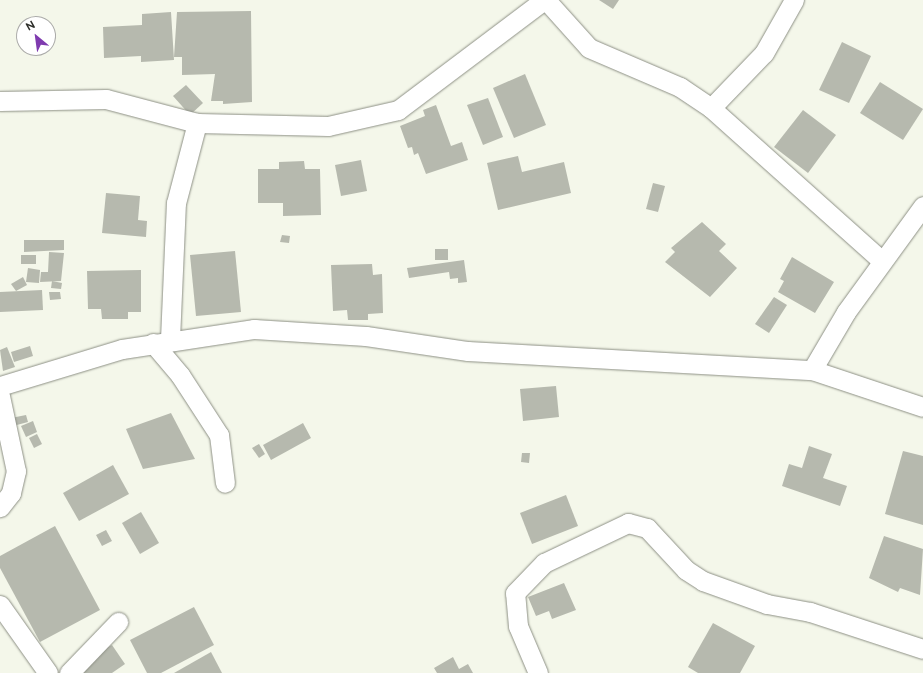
<!DOCTYPE html>
<style>
body{margin:0}
#map{position:relative;width:923px;height:673px;overflow:hidden;background:#f4f7ea;font-family:Raleway,sans-serif}
div>[style]{position:absolute}
.building>*{inset:0;background:#b6b9ae}
.roads{filter:drop-shadow(0 0 1px #8d9085) drop-shadow(0 0 1px #8d9085)}
.minor>*{height:19px;margin:-9.5px;padding:0 9.5px;transform-origin:9.5px;border-radius:9.5px;background:#fff}
span{translate:-50% -50%;white-space:nowrap;text-align:center;line-height:1.15;-webkit-text-stroke:3.5px #fff;paint-order:stroke}
.north{position:absolute;left:16px;top:16px;width:40px;height:40px;box-sizing:border-box;background:#fff;border:1px solid #ababa9;border-radius:50%;rotate:331deg;font-size:11px;font-weight:700;line-height:16px;text-align:center;color:#2d2e29}
.north::after{content:'';display:block;margin:auto;width:14px;height:18px;background:#7f3baf;clip-path:polygon(50% 0,100% 100%,50% 72%,0 100%)}
</style>
<div id="map">
<div class="building">
<i style="clip-path:polygon(599px 0,619px 0,613px 9px)"></i>
<i style="clip-path:polygon(251px 11px,252px 102px,223px 104px,223px 101px,211px 101px,215px 74px,182px 75px,182px 57px,174px 57px,177px 12px)"></i>
<i style="clip-path:polygon(171px 12px,174px 60px,141px 62px,141px 56px,104px 58px,103px 27px,142px 25px,142px 14px)"></i>
<i style="clip-path:polygon(842px 42px,871px 56px,849px 103px,819px 90px)"></i>
<i style="clip-path:polygon(525px 74px,546px 125px,514px 138px,493px 88px)"></i>
<i style="clip-path:polygon(880px 82px,923px 109px,903px 140px,860px 113px)"></i>
<i style="clip-path:polygon(186px 85px,203px 103px,190px 115px,173px 96px)"></i>
<i style="clip-path:polygon(488px 98px,503px 137px,483px 145px,467px 105px)"></i>
<i style="clip-path:polygon(436px 105px,451px 146px,462px 142px,468px 160px,426px 174px,418px 153px,414px 155px,412px 147px,408px 148px,400px 126px,425px 116px,423px 110px)"></i>
<i style="clip-path:polygon(803px 110px,836px 135px,808px 173px,774px 147px)"></i>
<i style="clip-path:polygon(518px 156px,522px 172px,564px 162px,571px 193px,498px 210px,487px 163px)"></i>
<i style="clip-path:polygon(361px 160px,367px 191px,341px 196px,335px 165px)"></i>
<i style="clip-path:polygon(304px 161px,305px 169px,320px 169px,321px 215px,283px 216px,283px 203px,258px 203px,258px 169px,279px 169px,279px 162px)"></i>
<i style="clip-path:polygon(653px 183px,665px 186px,658px 212px,646px 209px)"></i>
<i style="clip-path:polygon(106px 193px,140px 196px,138px 220px,147px 221px,146px 237px,102px 233px)"></i>
<i style="clip-path:polygon(702px 222px,726px 244px,719px 251px,737px 268px,710px 297px,665px 262px,675px 252px,671px 248px)"></i>
<i style="clip-path:polygon(282px 235px,290px 236px,289px 243px,280px 242px)"></i>
<i style="clip-path:polygon(24px 240px,64px 240px,64px 250px,24px 252px)"></i>
<i style="clip-path:polygon(435px 249px,448px 249px,448px 260px,435px 260px)"></i>
<i style="clip-path:polygon(235px 251px,241px 312px,196px 316px,190px 255px)"></i>
<i style="clip-path:polygon(49px 252px,64px 253px,61px 281px,40px 282px,41px 272px,48px 272px)"></i>
<i style="clip-path:polygon(21px 255px,36px 255px,36px 264px,21px 264px)"></i>
<i style="clip-path:polygon(792px 257px,834px 282px,815px 313px,778px 292px,784px 281px,780px 279px)"></i>
<i style="clip-path:polygon(464px 260px,467px 282px,458px 283px,458px 278px,450px 279px,449px 272px,409px 278px,407px 268px)"></i>
<i style="clip-path:polygon(372px 264px,373px 275px,382px 274px,383px 313px,368px 314px,368px 320px,348px 320px,347px 310px,333px 311px,331px 265px)"></i>
<i style="clip-path:polygon(28px 268px,40px 270px,39px 283px,26px 282px)"></i>
<i style="clip-path:polygon(141px 270px,141px 312px,128px 312px,128px 319px,102px 319px,101px 309px,88px 309px,87px 271px)"></i>
<i style="clip-path:polygon(23px 277px,27px 285px,16px 291px,11px 284px)"></i>
<i style="clip-path:polygon(52px 281px,62px 283px,61px 289px,51px 288px)"></i>
<i style="clip-path:polygon(42px 290px,43px 310px,0 312px,0 292px)"></i>
<i style="clip-path:polygon(49px 292px,60px 292px,61px 299px,50px 300px)"></i>
<i style="clip-path:polygon(774px 297px,787px 305px,769px 333px,755px 324px)"></i>
<i style="clip-path:polygon(30px 346px,33px 356px,14px 362px,11px 352px)"></i>
<i style="clip-path:polygon(7px 347px,15px 367px,3px 371px,0 350px)"></i>
<i style="clip-path:polygon(556px 386px,559px 417px,523px 421px,520px 389px)"></i>
<i style="clip-path:polygon(171px 413px,195px 459px,143px 469px,126px 429px)"></i>
<i style="clip-path:polygon(26px 415px,28px 422px,13px 426px,11px 418px)"></i>
<i style="clip-path:polygon(33px 421px,37px 432px,26px 437px,21px 426px)"></i>
<i style="clip-path:polygon(303px 423px,311px 438px,271px 460px,263px 445px)"></i>
<i style="clip-path:polygon(37px 434px,42px 444px,34px 448px,29px 438px)"></i>
<i style="clip-path:polygon(259px 444px,265px 454px,259px 458px,252px 448px)"></i>
<i style="clip-path:polygon(809px 446px,832px 454px,823px 478px,847px 486px,840px 506px,782px 486px,789px 464px,802px 468px)"></i>
<i style="clip-path:polygon(903px 451px,923px 456px,923px 525px,885px 514px)"></i>
<i style="clip-path:polygon(522px 453px,530px 453px,529px 463px,521px 462px)"></i>
<i style="clip-path:polygon(113px 465px,129px 494px,79px 521px,63px 493px)"></i>
<i style="clip-path:polygon(566px 495px,578px 526px,532px 544px,520px 513px)"></i>
<i style="clip-path:polygon(141px 512px,159px 543px,140px 554px,122px 523px)"></i>
<i style="clip-path:polygon(55px 526px,100px 610px,40px 642px,0 568px,0 556px)"></i>
<i style="clip-path:polygon(106px 530px,112px 541px,102px 546px,96px 535px)"></i>
<i style="clip-path:polygon(884px 536px,923px 549px,920px 595px,900px 588px,898px 592px,869px 578px)"></i>
<i style="clip-path:polygon(564px 583px,576px 610px,552px 619px,549px 611px,536px 616px,528px 597px)"></i>
<i style="clip-path:polygon(194px 607px,214px 645px,161px 673px,147px 673px,130px 640px)"></i>
<i style="clip-path:polygon(713px 623px,755px 646px,740px 673px,698px 673px,688px 667px)"></i>
<i style="clip-path:polygon(112px 645px,125px 664px,112px 673px,75px 673px,90px 657px)"></i>
<i style="clip-path:polygon(211px 652px,222px 673px,174px 673px)"></i>
<i style="clip-path:polygon(453px 657px,459px 669px,468px 664px,473px 673px,437px 673px,434px 668px)"></i>
</div>
<div class="roads">
<div class="minor">
<i style="left:546px;top:0;width:64px;rotate:48.1deg"></i>
<i style="left:589px;top:48px;width:99px;rotate:23.2deg"></i>
<i style="left:680px;top:87px;width:37px;rotate:34deg"></i>
<i style="left:711px;top:108px;width:228px;rotate:41.8deg"></i>
<i style="left:0;top:101px;width:106px;rotate:-1.1deg"></i>
<i style="left:106px;top:99px;width:94px;rotate:14.8deg"></i>
<i style="left:711px;top:108px;width:76px;rotate:-46.1deg"></i>
<i style="left:764px;top:53px;width:61px;rotate:-60.5deg"></i>
<i style="left:170px;top:339px;width:136px;rotate:-87.5deg"></i>
<i style="left:176px;top:203px;width:83px;rotate:-75.3deg"></i>
<i style="left:197px;top:123px;width:131px;rotate:1.3deg"></i>
<i style="left:328px;top:126px;width:72px;rotate:-12.9deg"></i>
<i style="left:398px;top:110px;width:183px;rotate:-37deg"></i>
<i style="left:153px;top:343px;width:42px;rotate:49.8deg"></i>
<i style="left:180px;top:375px;width:72px;rotate:57deg"></i>
<i style="left:219px;top:435px;width:48px;rotate:82.9deg"></i>
<i style="left:812px;top:370px;width:67px;rotate:-59.6deg"></i>
<i style="left:846px;top:312px;width:131px;rotate:-54deg"></i>
<i style="left:0;top:386px;width:127px;rotate:-16.9deg"></i>
<i style="left:122px;top:349px;width:134px;rotate:-8.6deg"></i>
<i style="left:254px;top:329px;width:112px;rotate:3.6deg"></i>
<i style="left:366px;top:336px;width:103px;rotate:8.4deg"></i>
<i style="left:468px;top:351px;width:345px;rotate:3.2deg"></i>
<i style="left:812px;top:370px;width:117px;rotate:18.4deg"></i>
<i style="left:0;top:396px;width:77px;rotate:78deg"></i>
<i style="left:16px;top:471px;width:23px;rotate:103deg"></i>
<i style="left:11px;top:493px;width:18px;rotate:128deg"></i>
<i style="left:0;top:605px;width:83px;rotate:54.8deg"></i>
<i style="left:69px;top:673px;width:71px;rotate:-46.1deg"></i>
<i style="left:538px;top:673px;width:51px;rotate:-113.1deg"></i>
<i style="left:518px;top:626px;width:33px;rotate:-95deg"></i>
<i style="left:515px;top:593px;width:42px;rotate:-46deg"></i>
<i style="left:544px;top:563px;width:93px;rotate:-25.5deg"></i>
<i style="left:628px;top:523px;width:20px;rotate:15deg"></i>
<i style="left:647px;top:528px;width:57px;rotate:47.1deg"></i>
<i style="left:686px;top:570px;width:20px;rotate:33deg"></i>
<i style="left:703px;top:581px;width:68px;rotate:19.8deg"></i>
<i style="left:767px;top:604px;width:44px;rotate:10.5deg"></i>
<i style="left:810px;top:612px;width:119px;rotate:18.1deg"></i>
</div>
</div>
<div class="north">N</div>
</div>
